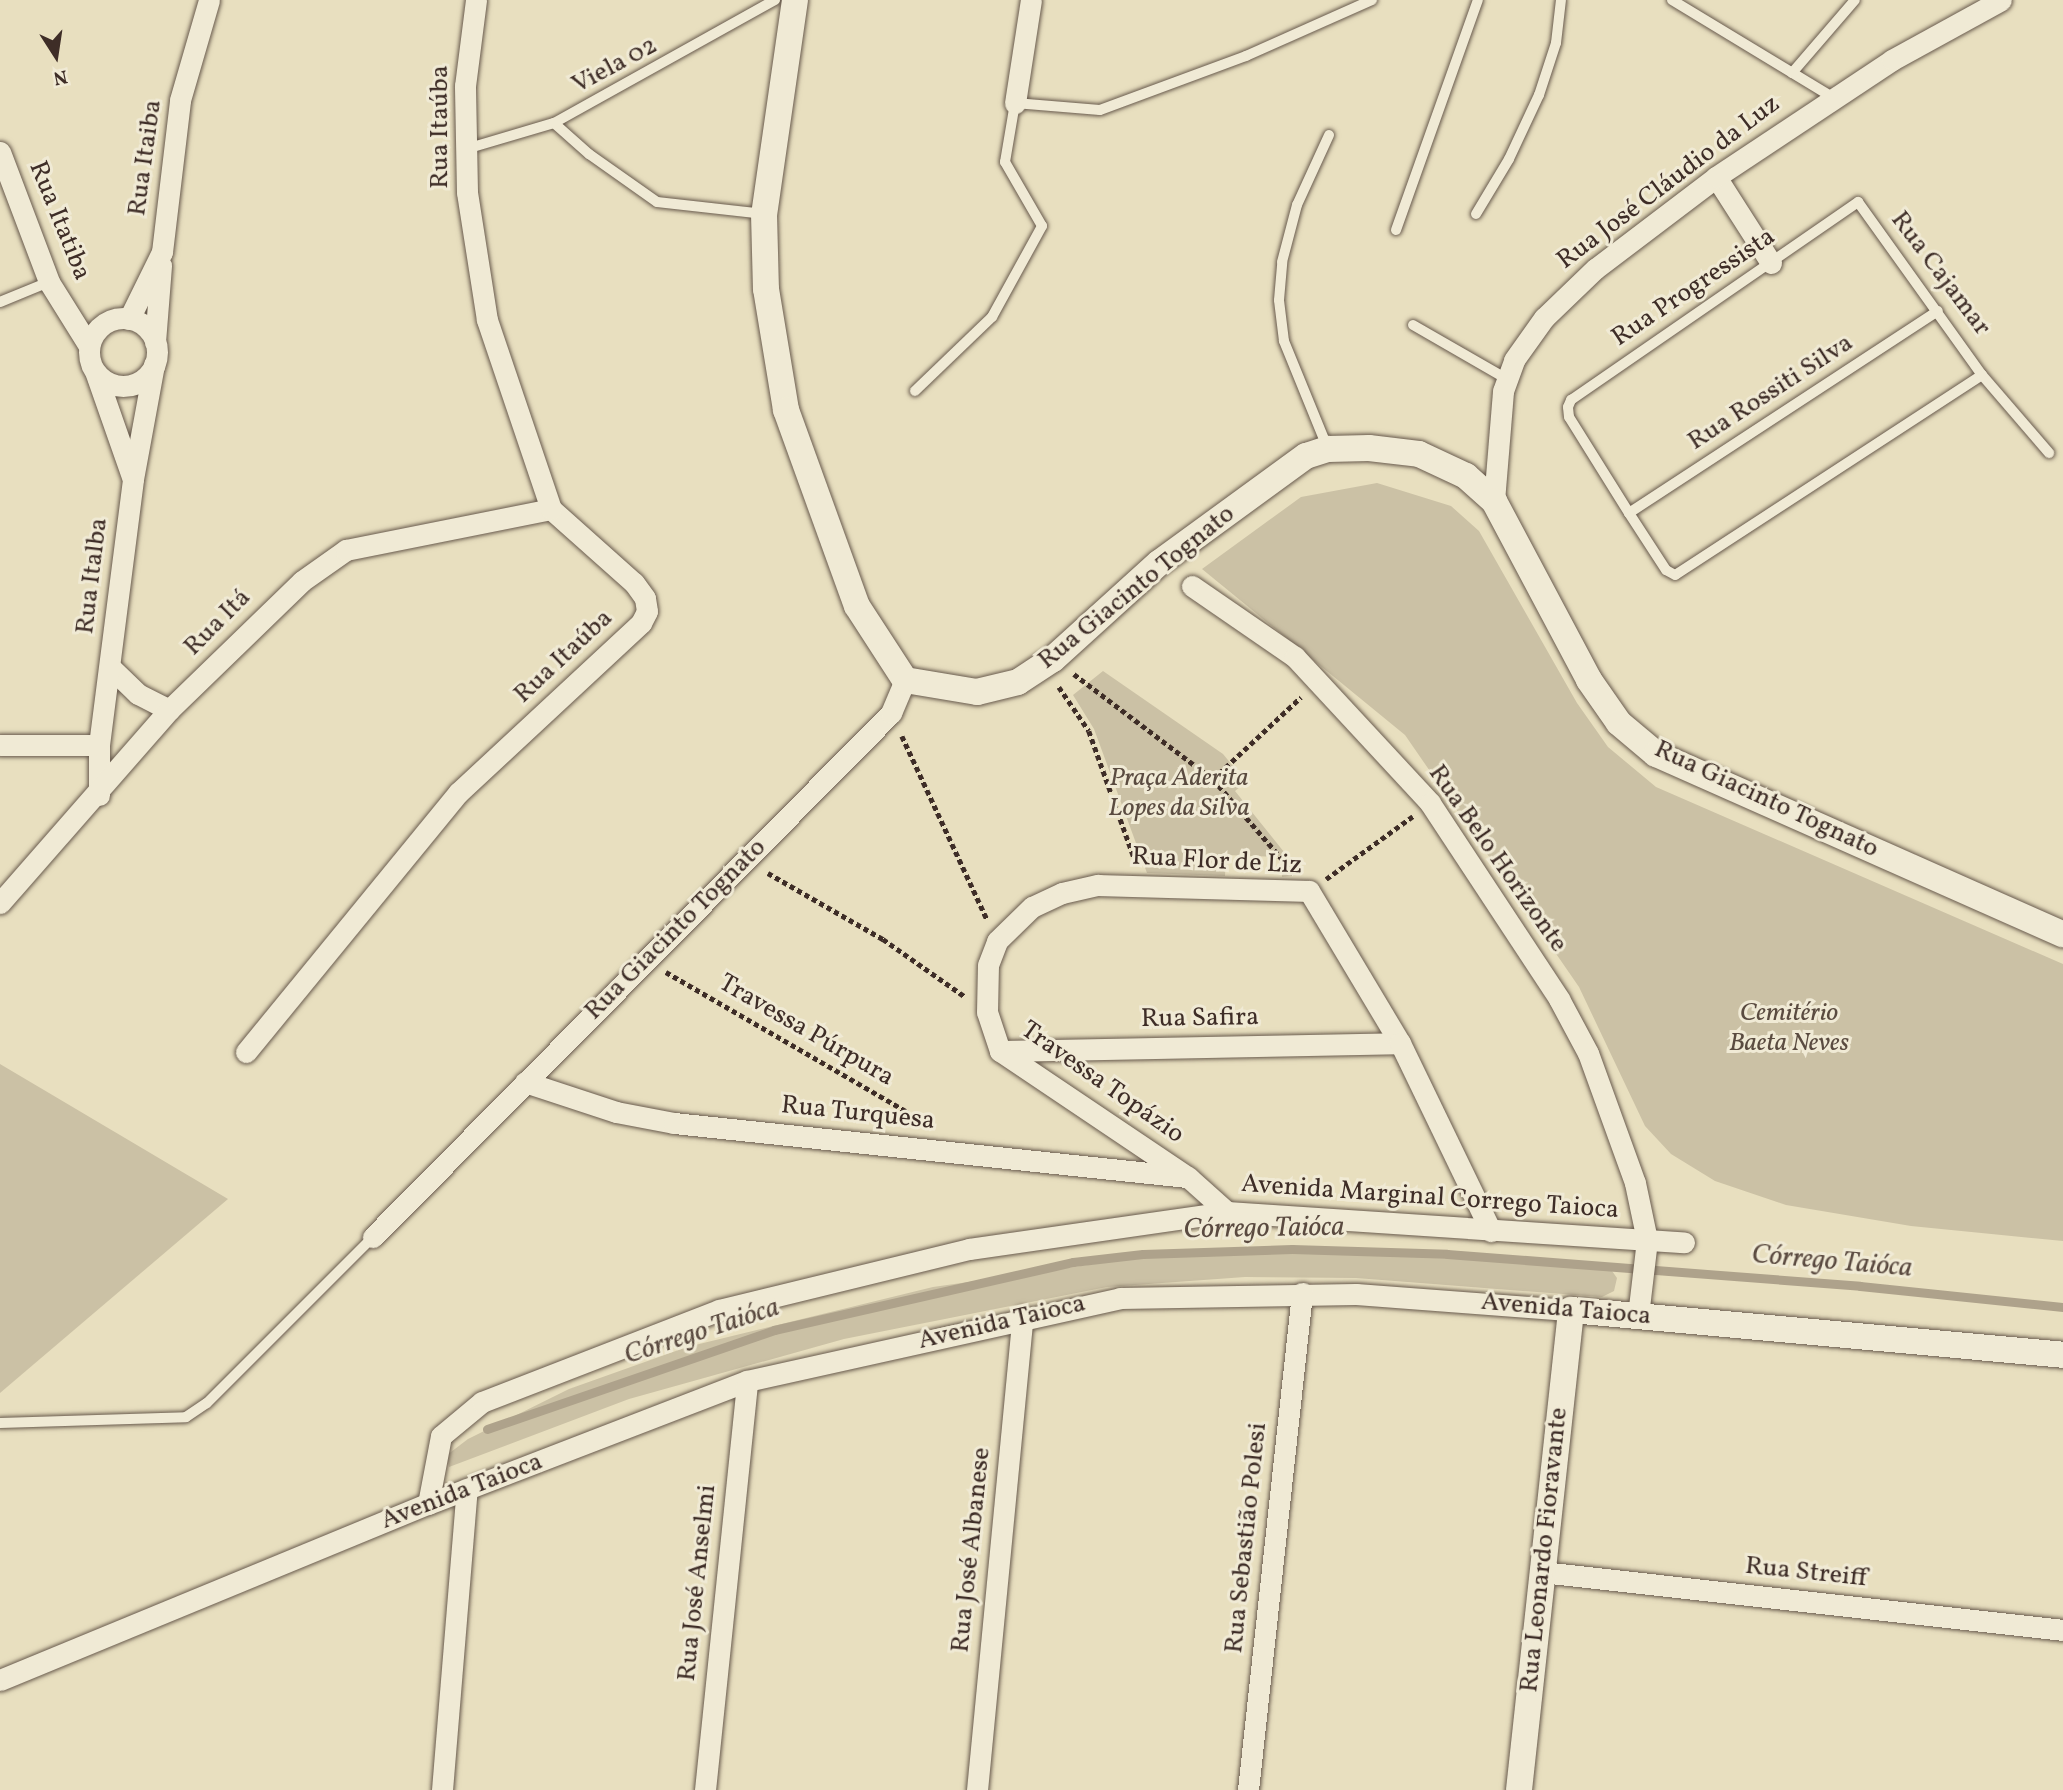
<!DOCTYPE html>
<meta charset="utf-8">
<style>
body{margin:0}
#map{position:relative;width:2063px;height:1790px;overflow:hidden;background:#e8dfbf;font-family:Vollkorn,serif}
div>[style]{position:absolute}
.green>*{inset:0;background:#cbc1a5}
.stream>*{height:9px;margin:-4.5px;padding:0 4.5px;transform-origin:4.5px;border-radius:4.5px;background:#aea28b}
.path>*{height:4.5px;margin-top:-2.25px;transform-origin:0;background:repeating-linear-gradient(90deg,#3e2d27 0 5px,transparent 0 8.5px)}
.roads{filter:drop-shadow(0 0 2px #685a4d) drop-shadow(0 0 2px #685a4d)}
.service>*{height:10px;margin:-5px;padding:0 5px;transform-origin:5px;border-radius:5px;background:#f0ead5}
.minor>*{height:21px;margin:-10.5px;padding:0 10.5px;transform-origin:10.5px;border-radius:10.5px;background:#f0ead5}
.minor>.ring{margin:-10.5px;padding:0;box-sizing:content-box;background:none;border:21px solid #f0ead5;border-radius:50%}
.tertiary>*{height:26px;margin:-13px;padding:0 13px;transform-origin:13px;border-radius:13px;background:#f0ead5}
span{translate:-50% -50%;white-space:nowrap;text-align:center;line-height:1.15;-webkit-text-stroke:6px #f0ead5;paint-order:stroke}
.street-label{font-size:26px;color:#3e2d27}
.park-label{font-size:26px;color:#5a4b40;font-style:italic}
.water-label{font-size:28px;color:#5a4a40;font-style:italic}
.north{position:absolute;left:21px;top:21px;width:70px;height:70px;-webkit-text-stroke:5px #f0ead5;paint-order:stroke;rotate:168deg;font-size:19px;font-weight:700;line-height:28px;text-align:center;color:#3e2d27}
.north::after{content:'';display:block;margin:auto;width:24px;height:32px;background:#3e2d27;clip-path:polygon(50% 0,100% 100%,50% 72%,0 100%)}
</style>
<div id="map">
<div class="green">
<i style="clip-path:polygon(1377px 483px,1451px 506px,1479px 531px,1577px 703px,1608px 747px,1656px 787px,2063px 964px,2063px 1241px,1911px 1226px,1786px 1205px,1715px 1181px,1671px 1154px,1645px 1126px,1579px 987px,1405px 735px,1202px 569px,1301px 497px)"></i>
<i style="clip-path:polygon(1103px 671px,1223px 754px,1246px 782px,1235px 791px,1296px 867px,1293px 876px,1282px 877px,1282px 857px,1226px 855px,1225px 876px,1147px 873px,1094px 729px,1073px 695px)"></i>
<i style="clip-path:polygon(0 1064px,228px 1199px,0 1393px)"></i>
<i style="clip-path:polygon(1325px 1248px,1485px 1256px,1612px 1271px,1617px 1278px,1614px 1291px,1602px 1297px,1356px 1278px,1245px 1277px,1107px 1287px,844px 1339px,629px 1399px,449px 1467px,447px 1455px,468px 1439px,569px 1389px,687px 1347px,933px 1287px,1165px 1254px)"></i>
</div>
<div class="stream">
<i style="left:487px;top:1429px;width:304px;rotate:-19deg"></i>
<i style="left:774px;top:1330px;width:307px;rotate:-12.8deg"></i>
<i style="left:1073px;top:1262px;width:70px;rotate:-6.5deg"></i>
<i style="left:1143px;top:1254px;width:149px;rotate:-1.9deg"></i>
<i style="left:1292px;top:1249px;width:155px;rotate:1.8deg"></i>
<i style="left:1447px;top:1254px;width:414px;rotate:4.4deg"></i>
<i style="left:1860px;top:1286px;width:204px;rotate:5.9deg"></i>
</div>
<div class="path">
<i style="left:1074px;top:674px;width:174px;rotate:37.1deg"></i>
<i style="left:1213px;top:779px;width:115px;rotate:49.2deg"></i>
<i style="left:1059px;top:687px;width:53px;rotate:55.7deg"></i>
<i style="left:1089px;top:731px;width:140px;rotate:70.4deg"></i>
<i style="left:902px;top:736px;width:202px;rotate:65.1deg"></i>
<i style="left:1213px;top:779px;width:120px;rotate:-43deg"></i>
<i style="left:768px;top:873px;width:133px;rotate:29.9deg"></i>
<i style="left:883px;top:939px;width:99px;rotate:35.1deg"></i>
<i style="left:1326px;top:879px;width:107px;rotate:-35.9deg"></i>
<i style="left:666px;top:972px;width:277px;rotate:30.1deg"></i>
<i style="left:906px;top:1111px;width:15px;rotate:53deg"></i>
</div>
<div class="roads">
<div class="service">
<i style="left:1672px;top:0;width:187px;rotate:31.2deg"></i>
<i style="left:1792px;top:73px;width:96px;rotate:-49.2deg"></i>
<i style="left:554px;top:123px;width:47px;rotate:41.5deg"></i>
<i style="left:589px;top:154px;width:83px;rotate:35.2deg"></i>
<i style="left:657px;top:202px;width:108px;rotate:6.4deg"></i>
<i style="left:466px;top:149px;width:92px;rotate:-16.5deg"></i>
<i style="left:554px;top:123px;width:253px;rotate:-29.1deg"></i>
<i style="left:1476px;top:214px;width:64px;rotate:-59deg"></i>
<i style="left:1509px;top:159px;width:71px;rotate:-64.9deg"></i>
<i style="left:1539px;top:95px;width:55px;rotate:-71.9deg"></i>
<i style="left:1556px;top:43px;width:43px;rotate:-83.4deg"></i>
<i style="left:1396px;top:230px;width:244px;rotate:-70.4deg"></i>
<i style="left:0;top:302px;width:53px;rotate:-22.2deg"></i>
<i style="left:1413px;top:325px;width:108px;rotate:29.9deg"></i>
<i style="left:1982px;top:375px;width:366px;rotate:146.9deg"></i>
<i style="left:1675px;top:575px;width:10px;rotate:-151deg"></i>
<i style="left:1666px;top:570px;width:68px;rotate:-123deg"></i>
<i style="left:1629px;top:513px;width:113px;rotate:-122deg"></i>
<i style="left:1569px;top:417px;width:10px;rotate:-96deg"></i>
<i style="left:1568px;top:407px;width:8px;rotate:-67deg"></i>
<i style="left:1571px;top:400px;width:349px;rotate:-34.6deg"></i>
<i style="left:1858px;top:202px;width:213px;rotate:54.4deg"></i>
<i style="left:1982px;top:375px;width:103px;rotate:49.3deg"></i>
<i style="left:915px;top:391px;width:107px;rotate:-43.9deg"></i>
<i style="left:992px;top:317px;width:104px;rotate:-61.2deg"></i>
<i style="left:1042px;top:226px;width:74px;rotate:-120deg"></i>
<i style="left:1005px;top:162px;width:60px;rotate:-80.4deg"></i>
<i style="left:1015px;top:103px;width:85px;rotate:4.7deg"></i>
<i style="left:1100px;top:110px;width:156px;rotate:-20.3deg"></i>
<i style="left:1246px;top:56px;width:138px;rotate:-24deg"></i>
<i style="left:1328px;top:449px;width:117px;rotate:-112.2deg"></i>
<i style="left:1284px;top:341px;width:41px;rotate:-97deg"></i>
<i style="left:1279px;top:300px;width:38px;rotate:-85deg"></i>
<i style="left:1282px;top:262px;width:59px;rotate:-75.3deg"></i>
<i style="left:1297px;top:205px;width:77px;rotate:-65.4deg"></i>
<i style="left:1629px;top:513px;width:369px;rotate:-33.2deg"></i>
<i style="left:0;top:1423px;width:186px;rotate:-1.8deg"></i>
<i style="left:186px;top:1417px;width:25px;rotate:-34deg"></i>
<i style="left:207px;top:1403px;width:235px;rotate:-45deg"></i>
</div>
<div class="minor">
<i style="left:1015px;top:103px;width:104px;rotate:-81.2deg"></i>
<i style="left:0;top:152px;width:139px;rotate:69.3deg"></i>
<i style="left:49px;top:282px;width:75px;rotate:58deg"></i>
<i style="left:1716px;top:177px;width:102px;rotate:57.4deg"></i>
<i class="ring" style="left:89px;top:318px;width:47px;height:47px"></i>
<i style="left:129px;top:319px;width:75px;rotate:-63.8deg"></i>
<i style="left:162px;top:252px;width:153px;rotate:-83.2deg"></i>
<i style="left:180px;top:100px;width:104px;rotate:-73.8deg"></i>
<i style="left:155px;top:342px;width:77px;rotate:-85.5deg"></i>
<i style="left:96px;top:374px;width:109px;rotate:70.7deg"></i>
<i style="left:1494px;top:501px;width:110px;rotate:-85.3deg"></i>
<i style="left:1503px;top:391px;width:33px;rotate:-70deg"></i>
<i style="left:1514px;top:360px;width:52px;rotate:-54.5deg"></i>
<i style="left:1544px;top:318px;width:71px;rotate:-43.9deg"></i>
<i style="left:1595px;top:269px;width:152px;rotate:-37.2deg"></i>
<i style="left:1716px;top:177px;width:211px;rotate:-33.6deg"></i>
<i style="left:1892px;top:60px;width:124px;rotate:-28.8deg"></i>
<i style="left:1192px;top:586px;width:125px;rotate:34.6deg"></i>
<i style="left:1295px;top:657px;width:199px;rotate:47.2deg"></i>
<i style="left:1430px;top:803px;width:235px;rotate:56.6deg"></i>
<i style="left:1559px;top:999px;width:61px;rotate:61.8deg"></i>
<i style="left:1588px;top:1053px;width:138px;rotate:70.1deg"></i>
<i style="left:1635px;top:1183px;width:58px;rotate:78.1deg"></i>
<i style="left:1647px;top:1240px;width:77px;rotate:96.8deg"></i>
<i style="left:110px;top:667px;width:39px;rotate:44deg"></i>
<i style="left:138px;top:694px;width:35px;rotate:27deg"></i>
<i style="left:0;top:745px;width:99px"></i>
<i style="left:99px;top:795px;width:50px;rotate:-90deg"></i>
<i style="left:99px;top:745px;width:268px;rotate:-82.7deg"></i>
<i style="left:133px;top:479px;width:116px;rotate:-79.6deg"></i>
<i style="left:0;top:903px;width:257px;rotate:-48.8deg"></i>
<i style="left:169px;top:710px;width:185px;rotate:-44.1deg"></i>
<i style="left:302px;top:581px;width:54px;rotate:-35.2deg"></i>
<i style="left:346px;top:550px;width:209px;rotate:-11.3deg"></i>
<i style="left:1000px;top:1051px;width:400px;rotate:-1.1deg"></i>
<i style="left:246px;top:1052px;width:335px;rotate:-50.7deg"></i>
<i style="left:458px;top:793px;width:250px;rotate:-42.9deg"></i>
<i style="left:641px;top:623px;width:13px;rotate:-63deg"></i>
<i style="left:647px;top:611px;width:13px;rotate:-99deg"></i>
<i style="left:645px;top:598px;width:19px;rotate:-126deg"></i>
<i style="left:634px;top:583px;width:111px;rotate:-138.3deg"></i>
<i style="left:551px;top:509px;width:200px;rotate:-108.7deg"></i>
<i style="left:487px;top:320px;width:130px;rotate:-98.9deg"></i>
<i style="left:467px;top:192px;width:106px;rotate:-91.1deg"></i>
<i style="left:465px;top:86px;width:87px;rotate:-82.7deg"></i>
<i style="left:525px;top:1082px;width:96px;rotate:18.2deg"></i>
<i style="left:616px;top:1112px;width:59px;rotate:10.7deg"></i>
<i style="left:674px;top:1123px;width:516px;rotate:6.01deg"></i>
<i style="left:1227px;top:1212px;width:51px;rotate:-138.2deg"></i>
<i style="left:1189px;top:1178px;width:228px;rotate:-146.1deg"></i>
<i style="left:1000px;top:1051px;width:41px;rotate:-108.4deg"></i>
<i style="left:987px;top:1012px;width:47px;rotate:-88.8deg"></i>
<i style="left:988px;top:965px;width:26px;rotate:-69deg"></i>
<i style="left:997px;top:941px;width:49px;rotate:-44.2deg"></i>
<i style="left:1032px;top:907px;width:33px;rotate:-25deg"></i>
<i style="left:1062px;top:893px;width:37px;rotate:-13deg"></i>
<i style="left:1098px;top:885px;width:211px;rotate:1.6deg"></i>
<i style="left:1309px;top:891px;width:177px;rotate:59.1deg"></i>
<i style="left:1400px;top:1043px;width:209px;rotate:64.2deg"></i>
<i style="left:373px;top:1237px;width:737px;rotate:-45.33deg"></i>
<i style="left:891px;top:713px;width:36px;rotate:-67deg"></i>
<i style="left:428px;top:1504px;width:69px;rotate:-79.2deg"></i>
<i style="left:441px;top:1436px;width:53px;rotate:-39.7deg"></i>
<i style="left:482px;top:1402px;width:254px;rotate:-21.2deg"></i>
<i style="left:719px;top:1310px;width:257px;rotate:-13.7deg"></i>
<i style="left:969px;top:1249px;width:261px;rotate:-8.2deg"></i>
<i style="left:1227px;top:1212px;width:458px;rotate:3.8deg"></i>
<i style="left:1542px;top:1572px;width:524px;rotate:6.35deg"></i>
<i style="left:0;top:1680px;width:463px;rotate:-22.4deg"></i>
<i style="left:428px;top:1504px;width:342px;rotate:-21.1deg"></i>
<i style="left:747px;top:1381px;width:382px;rotate:-12.5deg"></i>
<i style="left:1120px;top:1298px;width:236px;rotate:-1deg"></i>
<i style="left:1356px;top:1294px;width:216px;rotate:4.3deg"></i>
<i style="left:442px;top:1790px;width:302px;rotate:-85.3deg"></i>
<i style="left:705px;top:1790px;width:411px;rotate:-84.1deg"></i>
<i style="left:977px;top:1790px;width:476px;rotate:-84.5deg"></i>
<i style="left:1248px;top:1790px;width:500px;rotate:-83.8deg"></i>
</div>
<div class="tertiary">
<i style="left:795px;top:0;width:216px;rotate:98.2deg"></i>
<i style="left:764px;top:214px;width:75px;rotate:88.5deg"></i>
<i style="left:766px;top:289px;width:123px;rotate:80.6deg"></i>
<i style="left:786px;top:410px;width:208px;rotate:70.1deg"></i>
<i style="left:857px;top:606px;width:88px;rotate:57deg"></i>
<i style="left:905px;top:680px;width:73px;rotate:9.5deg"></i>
<i style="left:977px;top:692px;width:42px;rotate:-13.7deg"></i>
<i style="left:1018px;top:682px;width:42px;rotate:-33.3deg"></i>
<i style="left:1053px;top:659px;width:143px;rotate:-42.2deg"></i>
<i style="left:1159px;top:563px;width:182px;rotate:-36.1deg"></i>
<i style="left:1306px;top:456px;width:23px;rotate:-18deg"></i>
<i style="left:1328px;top:449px;width:41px;rotate:-1.4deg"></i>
<i style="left:1369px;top:448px;width:50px;rotate:6.8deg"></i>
<i style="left:1419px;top:454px;width:52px;rotate:25.1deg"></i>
<i style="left:1466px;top:476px;width:38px;rotate:42deg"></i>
<i style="left:1494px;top:501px;width:203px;rotate:62deg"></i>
<i style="left:1589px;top:680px;width:52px;rotate:55.1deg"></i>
<i style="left:1619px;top:723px;width:48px;rotate:40deg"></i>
<i style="left:1656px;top:754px;width:445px;rotate:23.9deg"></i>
<i style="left:1519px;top:1790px;width:483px;rotate:-83.8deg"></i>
<i style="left:1571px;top:1310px;width:494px;rotate:5.2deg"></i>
</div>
</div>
<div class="street-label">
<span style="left:615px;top:66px;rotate:-28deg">Viela 02</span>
<span style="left:441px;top:127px;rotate:-90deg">Rua Itaúba</span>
<span style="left:146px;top:158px;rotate:-82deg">Rua Itaiba</span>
<span style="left:1669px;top:183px;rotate:-37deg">Rua José Cláudio da Luz</span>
<span style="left:59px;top:221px;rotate:68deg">Rua Itatiba</span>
<span style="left:1940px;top:274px;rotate:53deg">Rua Cajamar</span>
<span style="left:1694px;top:288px;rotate:-34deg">Rua Progressista</span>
<span style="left:1771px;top:393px;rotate:-33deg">Rua Rossiti Silva</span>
<span style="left:93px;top:576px;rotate:-83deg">Rua Italba</span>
<span style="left:1137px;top:588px;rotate:-39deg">Rua Giacinto Tognato</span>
<span style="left:218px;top:623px;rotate:-45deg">Rua Itá</span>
<span style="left:564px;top:657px;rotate:-43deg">Rua Itaúba</span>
<span style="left:1766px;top:800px;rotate:25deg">Rua Giacinto Tognato</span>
<span style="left:1497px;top:859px;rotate:55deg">Rua Belo Horizonte</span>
<span style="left:1217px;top:862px;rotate:3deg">Rua Flor de Liz</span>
<span style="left:676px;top:930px;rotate:-45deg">Rua Giacinto Tognato</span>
<span style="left:1200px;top:1019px;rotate:-1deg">Rua Safira</span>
<span style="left:806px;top:1031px;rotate:30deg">Travessa Púrpura</span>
<span style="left:1102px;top:1083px;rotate:35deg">Travessa Topázio</span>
<span style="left:858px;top:1114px;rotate:6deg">Rua Turquesa</span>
<span style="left:1430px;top:1198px;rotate:4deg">Avenida Marginal Corrego Taioca</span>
<span style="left:1566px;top:1310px;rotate:5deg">Avenida Taioca</span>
<span style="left:1002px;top:1323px;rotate:-13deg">Avenida Taioca</span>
<span style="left:462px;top:1492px;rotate:-21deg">Avenida Taioca</span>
<span style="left:1247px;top:1538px;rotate:-84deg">Rua Sebastião Polesi</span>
<span style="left:972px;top:1550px;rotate:-84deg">Rua José Albanese</span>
<span style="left:1545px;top:1550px;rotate:-84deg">Rua Leonardo Fioravante</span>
<span style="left:1806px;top:1573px;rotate:6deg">Rua Streiff</span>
<span style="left:698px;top:1583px;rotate:-84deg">Rua José Anselmi</span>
</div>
<div class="park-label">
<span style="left:1179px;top:794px">Praça Aderita<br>Lopes da Silva</span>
<span style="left:1789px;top:1029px">Cemitério<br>Baeta Neves</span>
</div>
<div class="water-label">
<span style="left:1264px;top:1229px;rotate:-1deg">Córrego Taióca</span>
<span style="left:1832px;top:1262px;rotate:5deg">Córrego Taióca</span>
<span style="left:702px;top:1332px;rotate:-18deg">Córrego Taióca</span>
</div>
<div class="north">N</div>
</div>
